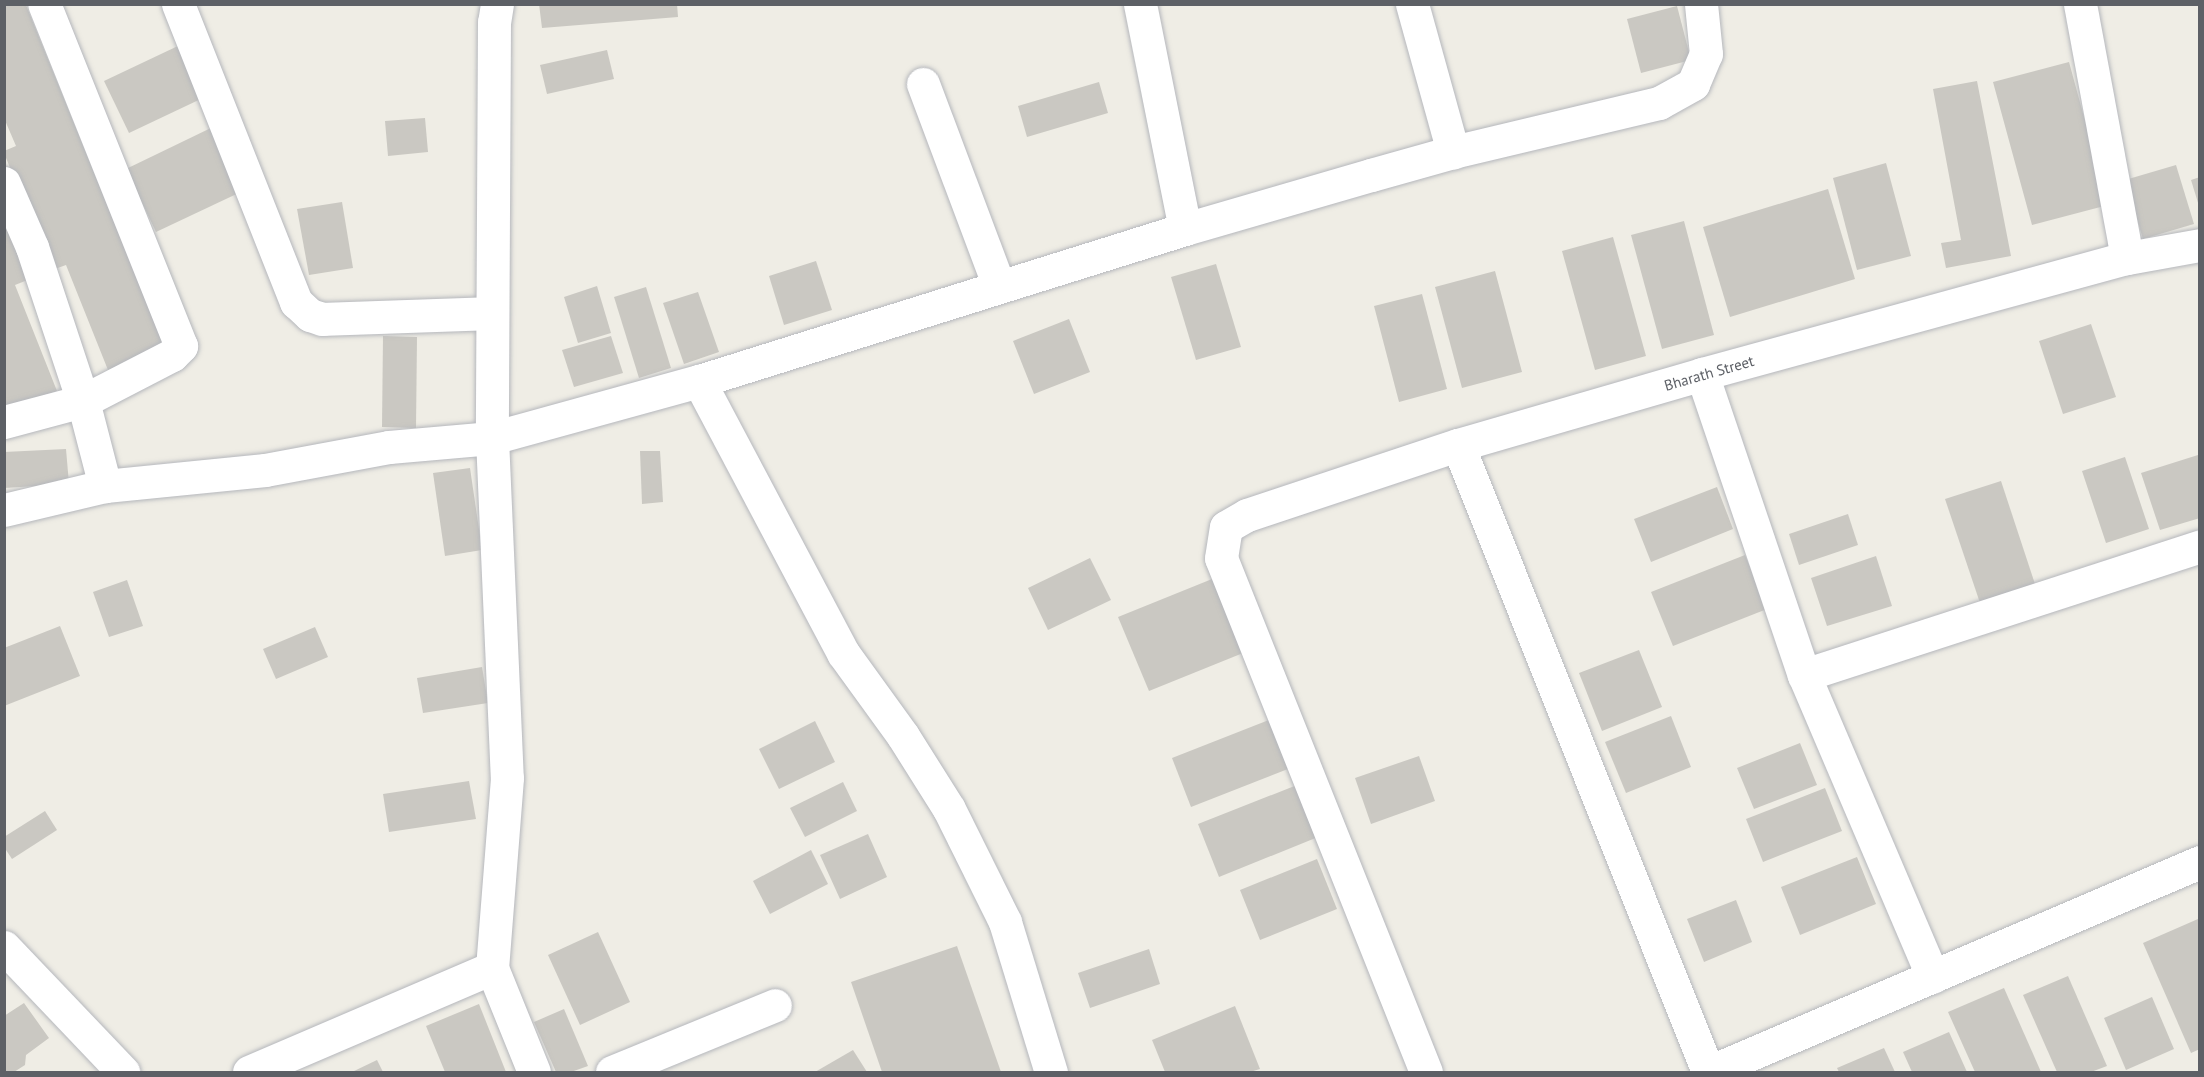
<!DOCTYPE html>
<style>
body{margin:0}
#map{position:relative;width:2204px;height:1077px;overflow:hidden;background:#efede5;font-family:"PT Sans",sans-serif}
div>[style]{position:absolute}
.building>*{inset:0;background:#cac8c2}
.roads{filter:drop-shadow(0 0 2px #b5b7bc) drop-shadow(0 0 2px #b5b7bc)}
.street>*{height:33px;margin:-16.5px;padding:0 16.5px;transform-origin:16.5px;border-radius:16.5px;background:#fff}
span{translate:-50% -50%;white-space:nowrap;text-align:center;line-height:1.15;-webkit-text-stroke:5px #fff;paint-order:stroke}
.street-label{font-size:15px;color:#5d6066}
.frame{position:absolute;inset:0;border:6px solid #5d6066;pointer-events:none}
</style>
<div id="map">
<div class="building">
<i style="clip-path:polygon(539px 4px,677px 4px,678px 17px,542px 28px)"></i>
<i style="clip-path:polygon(4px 5px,26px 5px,165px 348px,108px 370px,66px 265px,52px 270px,4px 153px,4px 151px,16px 146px,4px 118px)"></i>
<i style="clip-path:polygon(1677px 6px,1691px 60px,1641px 73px,1627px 19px)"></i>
<i style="clip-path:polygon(180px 45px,205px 97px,129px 133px,104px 81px)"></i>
<i style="clip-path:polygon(607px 50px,614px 79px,547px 94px,540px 65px)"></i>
<i style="clip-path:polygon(2069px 62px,2108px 205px,2032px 225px,1993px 82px)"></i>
<i style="clip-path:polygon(1977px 81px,2011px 256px,1946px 268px,1941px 243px,1961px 240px,1933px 89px)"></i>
<i style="clip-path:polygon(1099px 82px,1108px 113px,1027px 137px,1018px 106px)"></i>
<i style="clip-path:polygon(425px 118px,428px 152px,388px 156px,385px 121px)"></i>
<i style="clip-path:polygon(215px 126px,245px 190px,156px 232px,126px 169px)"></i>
<i style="clip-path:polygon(1886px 163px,1911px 256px,1857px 270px,1833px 178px)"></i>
<i style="clip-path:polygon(2176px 165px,2194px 224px,2143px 239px,2125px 180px)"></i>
<i style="clip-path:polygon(2200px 177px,2200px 206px,2199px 206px,2191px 180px)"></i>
<i style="clip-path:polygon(1828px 189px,1855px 279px,1730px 317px,1703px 227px)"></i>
<i style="clip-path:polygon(342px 202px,353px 268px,309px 275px,297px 209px)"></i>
<i style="clip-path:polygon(5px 215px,30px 279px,15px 285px,57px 391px,4px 412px)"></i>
<i style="clip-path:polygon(1684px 221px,1714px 335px,1662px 349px,1631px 235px)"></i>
<i style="clip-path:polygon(1613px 237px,1646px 356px,1595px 370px,1562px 251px)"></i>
<i style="clip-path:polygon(816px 261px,832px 310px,784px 325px,769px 276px)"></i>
<i style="clip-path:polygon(1216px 264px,1241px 347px,1196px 360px,1171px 277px)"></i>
<i style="clip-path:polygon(1495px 271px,1522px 372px,1462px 388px,1435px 287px)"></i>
<i style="clip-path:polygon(597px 286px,611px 333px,578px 343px,564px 297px)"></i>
<i style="clip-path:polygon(646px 287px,671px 368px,639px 378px,614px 297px)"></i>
<i style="clip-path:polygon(698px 292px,719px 352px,684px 364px,663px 303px)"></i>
<i style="clip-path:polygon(1422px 294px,1447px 389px,1399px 402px,1374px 306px)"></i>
<i style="clip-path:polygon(1069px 319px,1090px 372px,1034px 394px,1013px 341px)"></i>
<i style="clip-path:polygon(2091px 324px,2116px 397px,2063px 414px,2039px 341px)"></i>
<i style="clip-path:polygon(383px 336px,417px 337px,416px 428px,382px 427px)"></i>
<i style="clip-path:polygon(611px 336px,623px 373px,574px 387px,562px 350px)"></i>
<i style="clip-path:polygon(66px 449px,69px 484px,4px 488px,4px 452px)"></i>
<i style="clip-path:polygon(640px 451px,660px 451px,663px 502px,642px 504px)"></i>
<i style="clip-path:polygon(2198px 455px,2200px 518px,2160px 530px,2141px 473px)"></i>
<i style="clip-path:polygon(2125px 457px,2149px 529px,2106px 543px,2082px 471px)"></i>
<i style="clip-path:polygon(470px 468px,482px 550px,445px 556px,433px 473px)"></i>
<i style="clip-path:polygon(2001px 481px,2035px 584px,1980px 603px,1945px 499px)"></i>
<i style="clip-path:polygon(1717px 487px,1733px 529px,1651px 562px,1634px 519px)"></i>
<i style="clip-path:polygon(1848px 514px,1858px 545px,1799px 565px,1789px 534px)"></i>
<i style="clip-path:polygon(1745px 555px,1767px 609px,1673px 646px,1651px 592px)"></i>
<i style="clip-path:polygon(1876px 556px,1892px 606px,1827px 626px,1811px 578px)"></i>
<i style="clip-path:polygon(1090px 558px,1111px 600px,1048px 630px,1028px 588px)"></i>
<i style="clip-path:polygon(1217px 577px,1248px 651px,1149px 691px,1118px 617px)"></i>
<i style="clip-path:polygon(127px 580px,143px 626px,109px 637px,93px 592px)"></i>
<i style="clip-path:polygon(60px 626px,80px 676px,4px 706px,4px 648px)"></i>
<i style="clip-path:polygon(315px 627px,328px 657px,276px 679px,263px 649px)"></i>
<i style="clip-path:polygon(1639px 650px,1662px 707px,1602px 731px,1579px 673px)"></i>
<i style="clip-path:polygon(482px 667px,488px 703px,423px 713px,417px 678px)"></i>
<i style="clip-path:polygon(1671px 716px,1691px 767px,1626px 793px,1605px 742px)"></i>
<i style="clip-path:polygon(1274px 718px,1293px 767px,1191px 807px,1172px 758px)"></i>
<i style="clip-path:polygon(815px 721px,835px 762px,779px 789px,759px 749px)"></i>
<i style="clip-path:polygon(1800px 743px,1817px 785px,1754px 809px,1737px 768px)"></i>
<i style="clip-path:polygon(1419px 756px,1435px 801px,1371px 824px,1355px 778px)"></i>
<i style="clip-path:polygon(469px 781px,476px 819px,389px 832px,383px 794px)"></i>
<i style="clip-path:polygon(843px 782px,857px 811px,805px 837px,790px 808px)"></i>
<i style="clip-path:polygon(1297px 785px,1318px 837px,1219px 877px,1198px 824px)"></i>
<i style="clip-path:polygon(1825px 788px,1842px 831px,1763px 862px,1746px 819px)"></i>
<i style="clip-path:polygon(45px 811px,57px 830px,12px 859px,4px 847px,4px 837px)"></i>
<i style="clip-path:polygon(868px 834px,887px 877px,840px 899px,820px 855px)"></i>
<i style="clip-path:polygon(811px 850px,828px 884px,770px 914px,753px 881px)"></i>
<i style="clip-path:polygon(1857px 857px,1876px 904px,1800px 935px,1781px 887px)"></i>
<i style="clip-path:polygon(1317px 859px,1337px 909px,1260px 940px,1240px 890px)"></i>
<i style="clip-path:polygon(1736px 900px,1752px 942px,1704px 962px,1687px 919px)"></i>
<i style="clip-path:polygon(2198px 919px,2200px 1049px,2191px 1053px,2143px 943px)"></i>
<i style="clip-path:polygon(598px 932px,630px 1002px,580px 1025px,548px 955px)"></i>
<i style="clip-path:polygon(957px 946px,1001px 1072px,882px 1072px,851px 982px)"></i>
<i style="clip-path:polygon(1149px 949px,1160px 984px,1090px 1008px,1078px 973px)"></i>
<i style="clip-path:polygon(2068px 976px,2107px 1066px,2091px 1072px,2057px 1072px,2023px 995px)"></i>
<i style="clip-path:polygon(2004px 988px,2041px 1072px,1975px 1072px,1948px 1012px)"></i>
<i style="clip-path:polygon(2152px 997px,2174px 1049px,2126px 1070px,2104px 1018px)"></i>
<i style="clip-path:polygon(24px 1003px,49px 1038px,26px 1055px,25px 1065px,14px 1072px,4px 1072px,4px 1016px)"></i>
<i style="clip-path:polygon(479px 1004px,506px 1072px,445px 1072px,426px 1026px)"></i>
<i style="clip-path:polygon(1235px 1006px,1260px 1069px,1250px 1072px,1165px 1072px,1152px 1040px)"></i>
<i style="clip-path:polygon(564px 1009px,588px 1066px,571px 1072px,556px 1072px,534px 1022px)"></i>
<i style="clip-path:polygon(1949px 1032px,1967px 1072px,1912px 1072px,1903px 1052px)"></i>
<i style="clip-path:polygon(1884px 1048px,1895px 1072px,1839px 1072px,1837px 1068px)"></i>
<i style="clip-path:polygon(853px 1050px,867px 1072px,815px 1072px)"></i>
<i style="clip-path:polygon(377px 1060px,383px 1072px,352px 1072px)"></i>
</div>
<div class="roads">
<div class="street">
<i style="left:178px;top:4px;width:321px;rotate:68.4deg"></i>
<i style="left:296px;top:302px;width:19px;rotate:43deg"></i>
<i style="left:310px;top:315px;width:13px;rotate:18deg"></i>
<i style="left:322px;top:319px;width:170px;rotate:-2deg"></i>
<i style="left:497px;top:4px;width:18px;rotate:99deg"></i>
<i style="left:494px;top:22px;width:416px;rotate:90.3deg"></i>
<i style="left:492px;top:438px;width:340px;rotate:87.5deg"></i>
<i style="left:507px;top:778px;width:191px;rotate:94.5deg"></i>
<i style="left:492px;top:968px;width:112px;rotate:68deg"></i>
<i style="left:1140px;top:4px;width:229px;rotate:78.7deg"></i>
<i style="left:1412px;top:4px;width:154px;rotate:74.5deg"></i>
<i style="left:2080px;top:4px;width:258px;rotate:79.5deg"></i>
<i style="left:923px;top:84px;width:216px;rotate:69.4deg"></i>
<i style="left:4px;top:183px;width:70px;rotate:66.4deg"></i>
<i style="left:32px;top:247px;width:162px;rotate:71.7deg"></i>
<i style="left:83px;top:401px;width:88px;rotate:75.5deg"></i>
<i style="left:1702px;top:374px;width:318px;rotate:71.3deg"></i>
<i style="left:1804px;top:675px;width:328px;rotate:66.9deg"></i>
<i style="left:699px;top:381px;width:308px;rotate:62.1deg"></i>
<i style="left:843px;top:653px;width:102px;rotate:54.1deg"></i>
<i style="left:903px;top:736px;width:86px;rotate:57.8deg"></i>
<i style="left:949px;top:809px;width:126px;rotate:63.6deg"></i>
<i style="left:1005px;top:922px;width:157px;rotate:73deg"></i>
<i style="left:4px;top:422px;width:82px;rotate:-14.9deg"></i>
<i style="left:83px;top:401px;width:100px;rotate:-27.3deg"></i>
<i style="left:172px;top:355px;width:13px;rotate:-45deg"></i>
<i style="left:181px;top:346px;width:368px;rotate:-111.8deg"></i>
<i style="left:1458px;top:445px;width:675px;rotate:68.26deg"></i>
<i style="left:4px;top:510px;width:104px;rotate:-13.4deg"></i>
<i style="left:105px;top:486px;width:161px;rotate:-5.7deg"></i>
<i style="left:265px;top:470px;width:126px;rotate:-10.5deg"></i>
<i style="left:389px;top:447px;width:103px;rotate:-5deg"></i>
<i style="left:492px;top:438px;width:215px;rotate:-15.4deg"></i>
<i style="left:699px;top:381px;width:509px;rotate:-17.37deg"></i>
<i style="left:1185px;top:229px;width:194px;rotate:-16.2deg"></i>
<i style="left:1371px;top:175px;width:85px;rotate:-15.7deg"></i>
<i style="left:1453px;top:152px;width:212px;rotate:-13.4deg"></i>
<i style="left:1659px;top:103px;width:39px;rotate:-29deg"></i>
<i style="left:1693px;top:84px;width:33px;rotate:-67deg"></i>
<i style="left:1706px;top:54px;width:50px;rotate:-95.7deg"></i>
<i style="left:1804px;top:675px;width:416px;rotate:-18deg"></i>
<i style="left:4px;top:947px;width:173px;rotate:46.4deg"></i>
<i style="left:249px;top:1072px;width:264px;rotate:-23.2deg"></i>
<i style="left:612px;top:1072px;width:176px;rotate:-22.3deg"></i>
<i style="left:1426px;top:1072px;width:553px;rotate:-111.74deg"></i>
<i style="left:1221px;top:558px;width:31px;rotate:-81deg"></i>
<i style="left:1226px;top:527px;width:24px;rotate:-30deg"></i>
<i style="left:1247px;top:515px;width:222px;rotate:-18.4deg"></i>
<i style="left:1458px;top:445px;width:254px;rotate:-16.2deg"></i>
<i style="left:1702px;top:374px;width:441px;rotate:-15.3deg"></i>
<i style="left:2127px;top:258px;width:74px;rotate:-10.1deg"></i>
<i style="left:1709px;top:1072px;width:534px;rotate:-23.16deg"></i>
</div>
</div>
<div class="street-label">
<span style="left:1709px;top:373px;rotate:-16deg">Bharath Street</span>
</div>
<div class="frame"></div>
</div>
